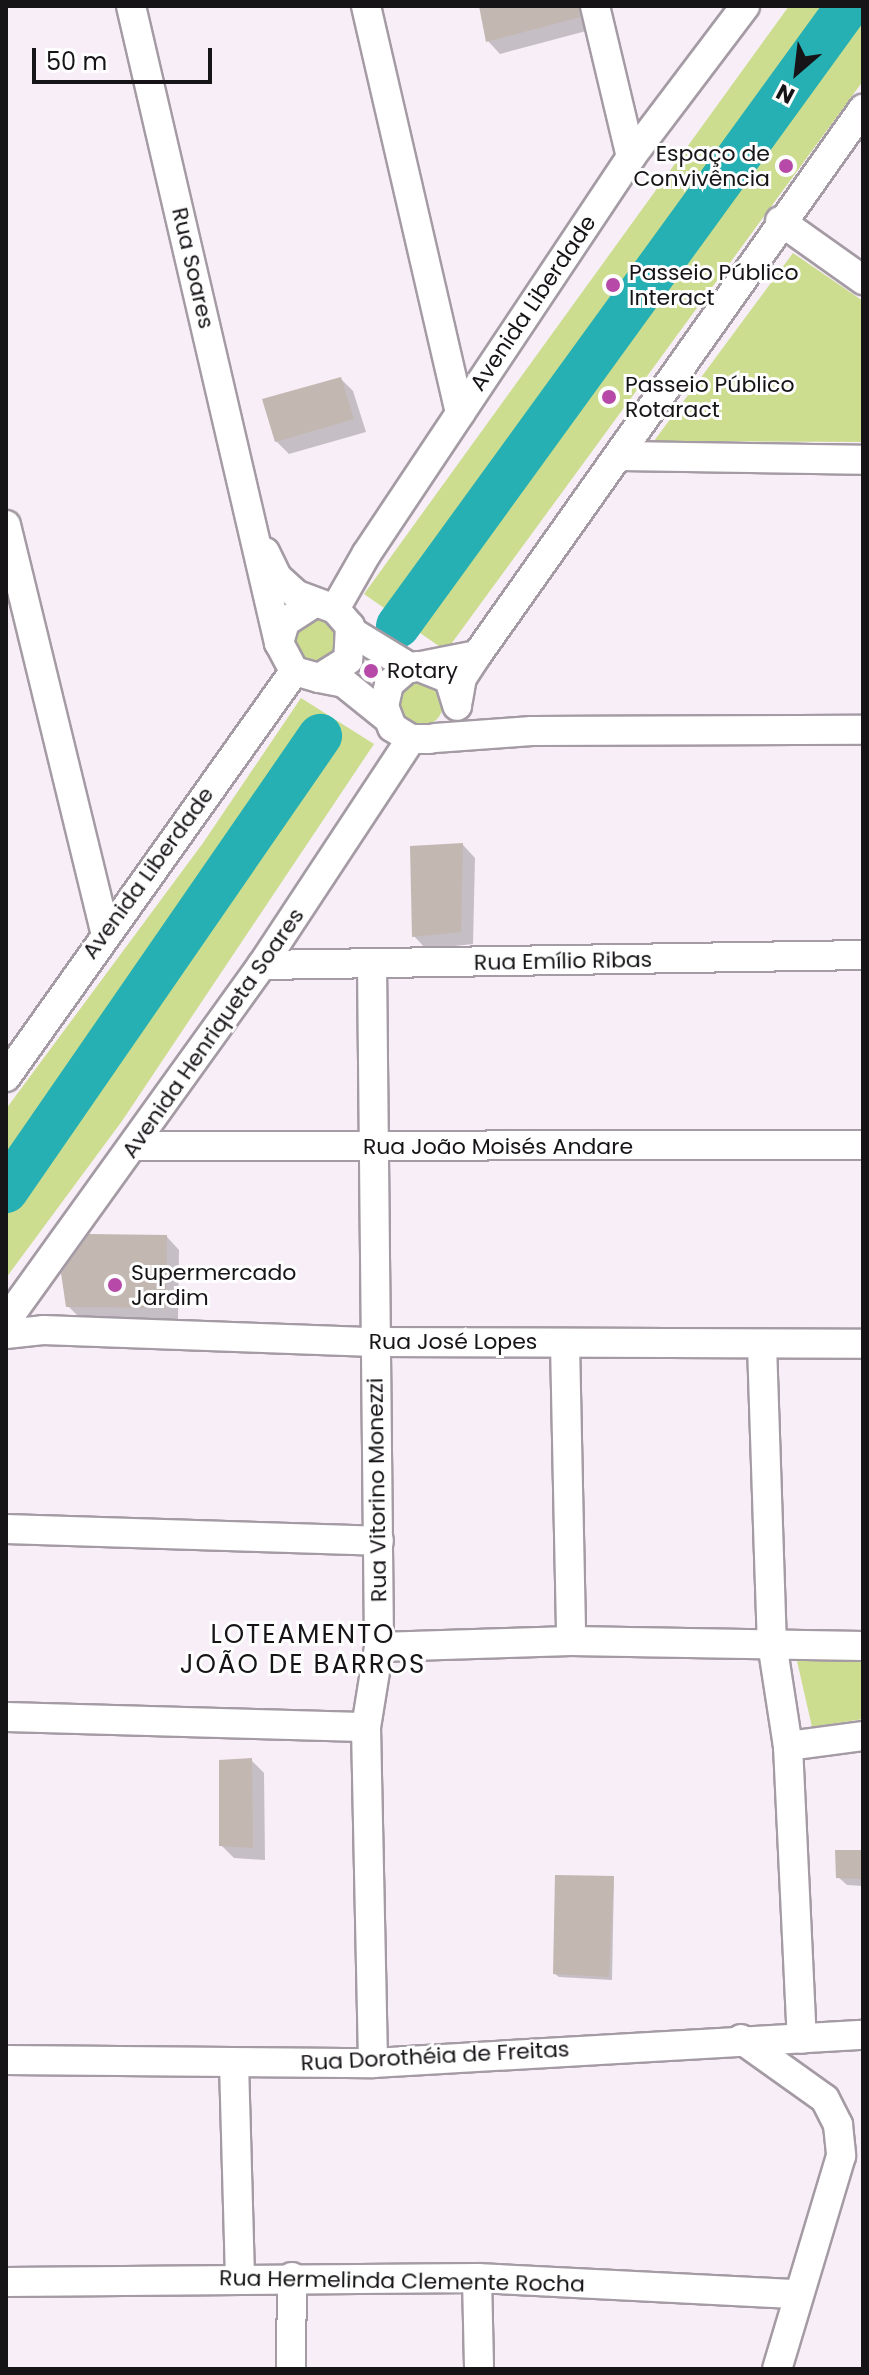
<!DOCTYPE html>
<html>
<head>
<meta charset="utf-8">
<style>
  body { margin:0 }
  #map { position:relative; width:869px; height:2375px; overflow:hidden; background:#f7eef7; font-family:Poppins,sans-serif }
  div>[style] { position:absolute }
  .green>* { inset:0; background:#ccdd8f }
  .round { border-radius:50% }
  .shadow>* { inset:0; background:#0003 }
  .river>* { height:44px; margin:-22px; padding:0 22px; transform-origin:22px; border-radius:22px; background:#26b0b4 }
  .building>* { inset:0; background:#c3b7b1 }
  .roads { filter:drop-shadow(2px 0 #a49ba4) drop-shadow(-2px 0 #a49ba4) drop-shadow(0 2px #a49ba4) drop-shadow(0 -2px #a49ba4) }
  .minor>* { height:28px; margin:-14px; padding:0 14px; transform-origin:14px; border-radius:14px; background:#fff }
  .dots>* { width:22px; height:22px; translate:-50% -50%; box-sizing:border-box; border:4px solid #fefefe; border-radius:50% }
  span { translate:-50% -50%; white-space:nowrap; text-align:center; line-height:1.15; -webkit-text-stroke:6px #fefefe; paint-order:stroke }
  .poi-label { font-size:22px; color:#171417 }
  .right { translate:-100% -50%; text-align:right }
  .left { translate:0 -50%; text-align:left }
  .street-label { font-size:22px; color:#171417 }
  .quarter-label { font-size:26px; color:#171417; letter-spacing:2px }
  .frame { position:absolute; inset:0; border:8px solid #171417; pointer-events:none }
  .north { position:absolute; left:757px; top:32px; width:80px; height:80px; -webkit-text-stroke:6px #fefefe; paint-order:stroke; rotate:208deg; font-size:22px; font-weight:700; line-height:32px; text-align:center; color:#171417 }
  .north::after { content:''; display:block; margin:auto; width:28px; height:36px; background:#171417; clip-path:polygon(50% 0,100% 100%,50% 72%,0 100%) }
  .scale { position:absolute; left:32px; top:48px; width:180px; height:36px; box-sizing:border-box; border:4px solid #171417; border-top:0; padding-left:10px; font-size:24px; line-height:28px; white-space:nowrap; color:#171417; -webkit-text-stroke:6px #fefefe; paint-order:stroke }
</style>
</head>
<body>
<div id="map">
  <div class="green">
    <i style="clip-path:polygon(789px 6px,863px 6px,863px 81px,446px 651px,364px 594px)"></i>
    <i style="clip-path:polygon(793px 253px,863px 301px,863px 442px,654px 441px)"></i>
    <i class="round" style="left:295px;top:620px;width:42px;height:42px"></i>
    <i class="round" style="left:399px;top:682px;width:44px;height:44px"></i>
    <i style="clip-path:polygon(301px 698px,374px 744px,122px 1121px,6px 1278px,6px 1109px,203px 843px)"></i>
    <i style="clip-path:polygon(797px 1661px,863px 1661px,863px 1719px,812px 1727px)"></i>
  </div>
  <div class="shadow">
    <i style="clip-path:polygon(481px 6px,582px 6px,590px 30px,500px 54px,488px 41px)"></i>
    <i style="clip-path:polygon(341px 379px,353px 391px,366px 432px,289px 454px,276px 441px)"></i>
    <i style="clip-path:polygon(463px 845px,475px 858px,473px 944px,426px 949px,414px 936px)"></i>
    <i style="clip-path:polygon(167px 1237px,179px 1250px,178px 1320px,80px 1318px,68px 1306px)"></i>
    <i style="clip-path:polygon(251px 1760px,264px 1773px,265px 1860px,234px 1858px,221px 1845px)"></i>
    <i style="clip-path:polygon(863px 1852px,863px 1886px,847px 1885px,838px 1877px)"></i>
    <i style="clip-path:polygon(614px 1878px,612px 1980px,559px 1977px,555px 1974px)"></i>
  </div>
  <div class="river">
    <i style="left:398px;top:626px;width:766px;rotate:-54.03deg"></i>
    <i style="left:6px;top:1191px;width:553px;rotate:-55.39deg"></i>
  </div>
  <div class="building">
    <i style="clip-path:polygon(479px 6px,578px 6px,580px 17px,486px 42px)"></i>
    <i style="clip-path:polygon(341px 377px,354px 419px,275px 442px,262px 399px)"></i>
    <i style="clip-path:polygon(463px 843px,461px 932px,412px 937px,410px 846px)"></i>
    <i style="clip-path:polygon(89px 1234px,167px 1235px,166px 1308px,66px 1307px,61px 1273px)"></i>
    <i style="clip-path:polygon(252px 1758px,253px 1848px,219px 1846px,219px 1760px)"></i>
    <i style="clip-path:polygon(835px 1850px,863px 1850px,863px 1879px,836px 1878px)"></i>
    <i style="clip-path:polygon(555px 1875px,614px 1876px,609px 1977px,553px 1974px)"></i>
  </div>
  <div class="roads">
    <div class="minor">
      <i style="left:131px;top:6px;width:654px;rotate:76.92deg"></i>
      <i style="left:366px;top:6px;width:418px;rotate:77deg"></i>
      <i style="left:595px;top:6px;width:155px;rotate:76.6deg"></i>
      <i style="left:780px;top:221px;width:102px;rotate:35.4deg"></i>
      <i style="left:620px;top:456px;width:243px;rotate:0.9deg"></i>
      <i style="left:6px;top:525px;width:418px;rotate:76.3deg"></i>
      <i style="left:265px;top:552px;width:28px;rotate:64deg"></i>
      <i style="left:277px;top:577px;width:27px;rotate:42deg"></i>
      <i style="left:297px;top:595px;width:40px;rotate:20.2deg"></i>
      <i style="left:335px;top:609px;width:23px;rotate:49deg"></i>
      <i style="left:350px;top:626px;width:34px;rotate:93deg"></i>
      <i style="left:348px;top:660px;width:34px;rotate:148deg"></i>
      <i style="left:319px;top:678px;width:26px;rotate:-164deg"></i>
      <i style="left:294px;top:671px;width:32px;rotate:-118deg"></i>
      <i style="left:279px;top:643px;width:22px;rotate:-74deg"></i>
      <i style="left:285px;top:622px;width:33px;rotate:-33deg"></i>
      <i style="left:335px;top:609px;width:64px;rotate:-60.3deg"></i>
      <i style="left:367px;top:553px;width:476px;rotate:-56.3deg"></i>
      <i style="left:631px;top:157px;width:189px;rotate:-52.9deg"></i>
      <i style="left:352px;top:632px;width:69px;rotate:31.4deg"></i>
      <i style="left:417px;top:666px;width:35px;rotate:22deg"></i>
      <i style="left:449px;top:679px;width:28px;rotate:73deg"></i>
      <i style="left:319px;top:678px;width:25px;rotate:11deg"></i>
      <i style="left:344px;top:683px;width:54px;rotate:39deg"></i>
      <i style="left:458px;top:700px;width:22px;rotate:-80deg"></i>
      <i style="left:462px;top:678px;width:27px;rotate:-57deg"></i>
      <i style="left:477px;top:655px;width:669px;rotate:-54.74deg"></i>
      <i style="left:435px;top:738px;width:97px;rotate:-4.1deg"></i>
      <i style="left:532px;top:731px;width:331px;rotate:-0.2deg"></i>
      <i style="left:430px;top:739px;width:19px;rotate:180deg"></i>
      <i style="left:411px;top:739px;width:22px;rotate:-148deg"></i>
      <i style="left:392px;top:727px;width:22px;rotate:-111deg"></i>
      <i style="left:384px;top:706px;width:23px;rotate:-77deg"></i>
      <i style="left:389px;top:684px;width:23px;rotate:-41deg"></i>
      <i style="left:406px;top:669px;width:72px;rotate:-11.2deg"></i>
      <i style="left:372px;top:964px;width:683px;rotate:89.41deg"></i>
      <i style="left:379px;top:1647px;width:81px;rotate:99.2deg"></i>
      <i style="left:366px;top:1727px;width:336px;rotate:88.8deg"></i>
      <i style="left:262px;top:965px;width:601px;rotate:-0.95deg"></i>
      <i style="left:6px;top:1077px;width:498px;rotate:-54.6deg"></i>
      <i style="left:134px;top:1146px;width:729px;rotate:-0.08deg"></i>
      <i style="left:6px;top:1321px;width:438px;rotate:-54.3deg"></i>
      <i style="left:262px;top:965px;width:271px;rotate:-56.6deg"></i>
      <i style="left:6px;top:1334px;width:37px;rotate:-6deg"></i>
      <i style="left:43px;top:1330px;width:331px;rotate:2.1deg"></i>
      <i style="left:374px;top:1342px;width:489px;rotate:0.2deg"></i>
      <i style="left:565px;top:1343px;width:298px;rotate:88.8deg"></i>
      <i style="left:762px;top:1345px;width:298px;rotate:88.1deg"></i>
      <i style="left:772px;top:1643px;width:104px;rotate:81.2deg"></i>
      <i style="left:788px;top:1746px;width:293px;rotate:87.3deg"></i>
      <i style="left:6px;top:1529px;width:373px;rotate:1.8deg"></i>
      <i style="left:379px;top:1647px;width:192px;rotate:-1.8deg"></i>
      <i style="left:571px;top:1641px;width:292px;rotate:1deg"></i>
      <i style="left:6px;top:1717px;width:360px;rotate:1.6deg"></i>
      <i style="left:788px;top:1746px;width:76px;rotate:-7.6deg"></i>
      <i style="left:741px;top:2039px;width:103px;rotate:35.5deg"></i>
      <i style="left:825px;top:2099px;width:29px;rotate:63deg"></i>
      <i style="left:838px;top:2125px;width:31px;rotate:84deg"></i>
      <i style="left:841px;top:2156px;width:222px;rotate:106.7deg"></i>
      <i style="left:6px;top:2060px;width:367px;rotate:0.5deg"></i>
      <i style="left:373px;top:2063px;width:491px;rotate:-3.3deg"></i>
      <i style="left:234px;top:2063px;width:214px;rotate:88.4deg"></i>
      <i style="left:477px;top:2278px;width:91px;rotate:88.7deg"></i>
      <i style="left:6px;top:2282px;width:471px;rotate:-0.5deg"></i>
      <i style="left:477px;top:2278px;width:321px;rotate:2.9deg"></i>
      <i style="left:291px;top:2369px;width:92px;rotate:-89.4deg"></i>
    </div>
  </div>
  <div class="dots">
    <i style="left:786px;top:166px;background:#b749a8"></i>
    <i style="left:613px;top:285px;background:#b749a8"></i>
    <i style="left:609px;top:397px;background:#b749a8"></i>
    <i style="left:371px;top:671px;background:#b749a8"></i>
    <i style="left:115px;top:1285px;background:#b749a8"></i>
  </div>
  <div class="poi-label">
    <span class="right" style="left:770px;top:166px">Espaço de<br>Convivência</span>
    <span class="left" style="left:629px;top:285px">Passeio Público<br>Interact</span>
    <span class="left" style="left:625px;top:397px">Passeio Público<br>Rotaract</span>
    <span class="left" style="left:387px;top:671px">Rotary</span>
    <span class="left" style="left:131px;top:1285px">Supermercado<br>Jardim</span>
  </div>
  <div class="street-label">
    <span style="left:193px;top:268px;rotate:77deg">Rua Soares</span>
    <span style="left:533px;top:303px;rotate:-56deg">Avenida Liberdade</span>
    <span style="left:148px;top:873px;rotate:-54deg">Avenida Liberdade</span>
    <span style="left:563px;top:961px;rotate:-1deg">Rua Emílio Ribas</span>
    <span style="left:213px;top:1033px;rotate:-55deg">Avenida Henriqueta Soares</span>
    <span style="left:498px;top:1147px">Rua João Moisés Andare</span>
    <span style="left:453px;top:1342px">Rua José Lopes</span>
    <span style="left:377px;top:1490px;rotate:-91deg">Rua Vitorino Monezzi</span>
    <span style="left:435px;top:2056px;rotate:-3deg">Rua Dorothéia de Freitas</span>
    <span style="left:402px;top:2281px;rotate:1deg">Rua Hermelinda Clemente Rocha</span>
  </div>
  <div class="quarter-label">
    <span style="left:303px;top:1650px">LOTEAMENTO<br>JOÃO DE BARROS</span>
  </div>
  <div class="frame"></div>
  <div class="north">N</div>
  <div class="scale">50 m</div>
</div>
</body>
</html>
